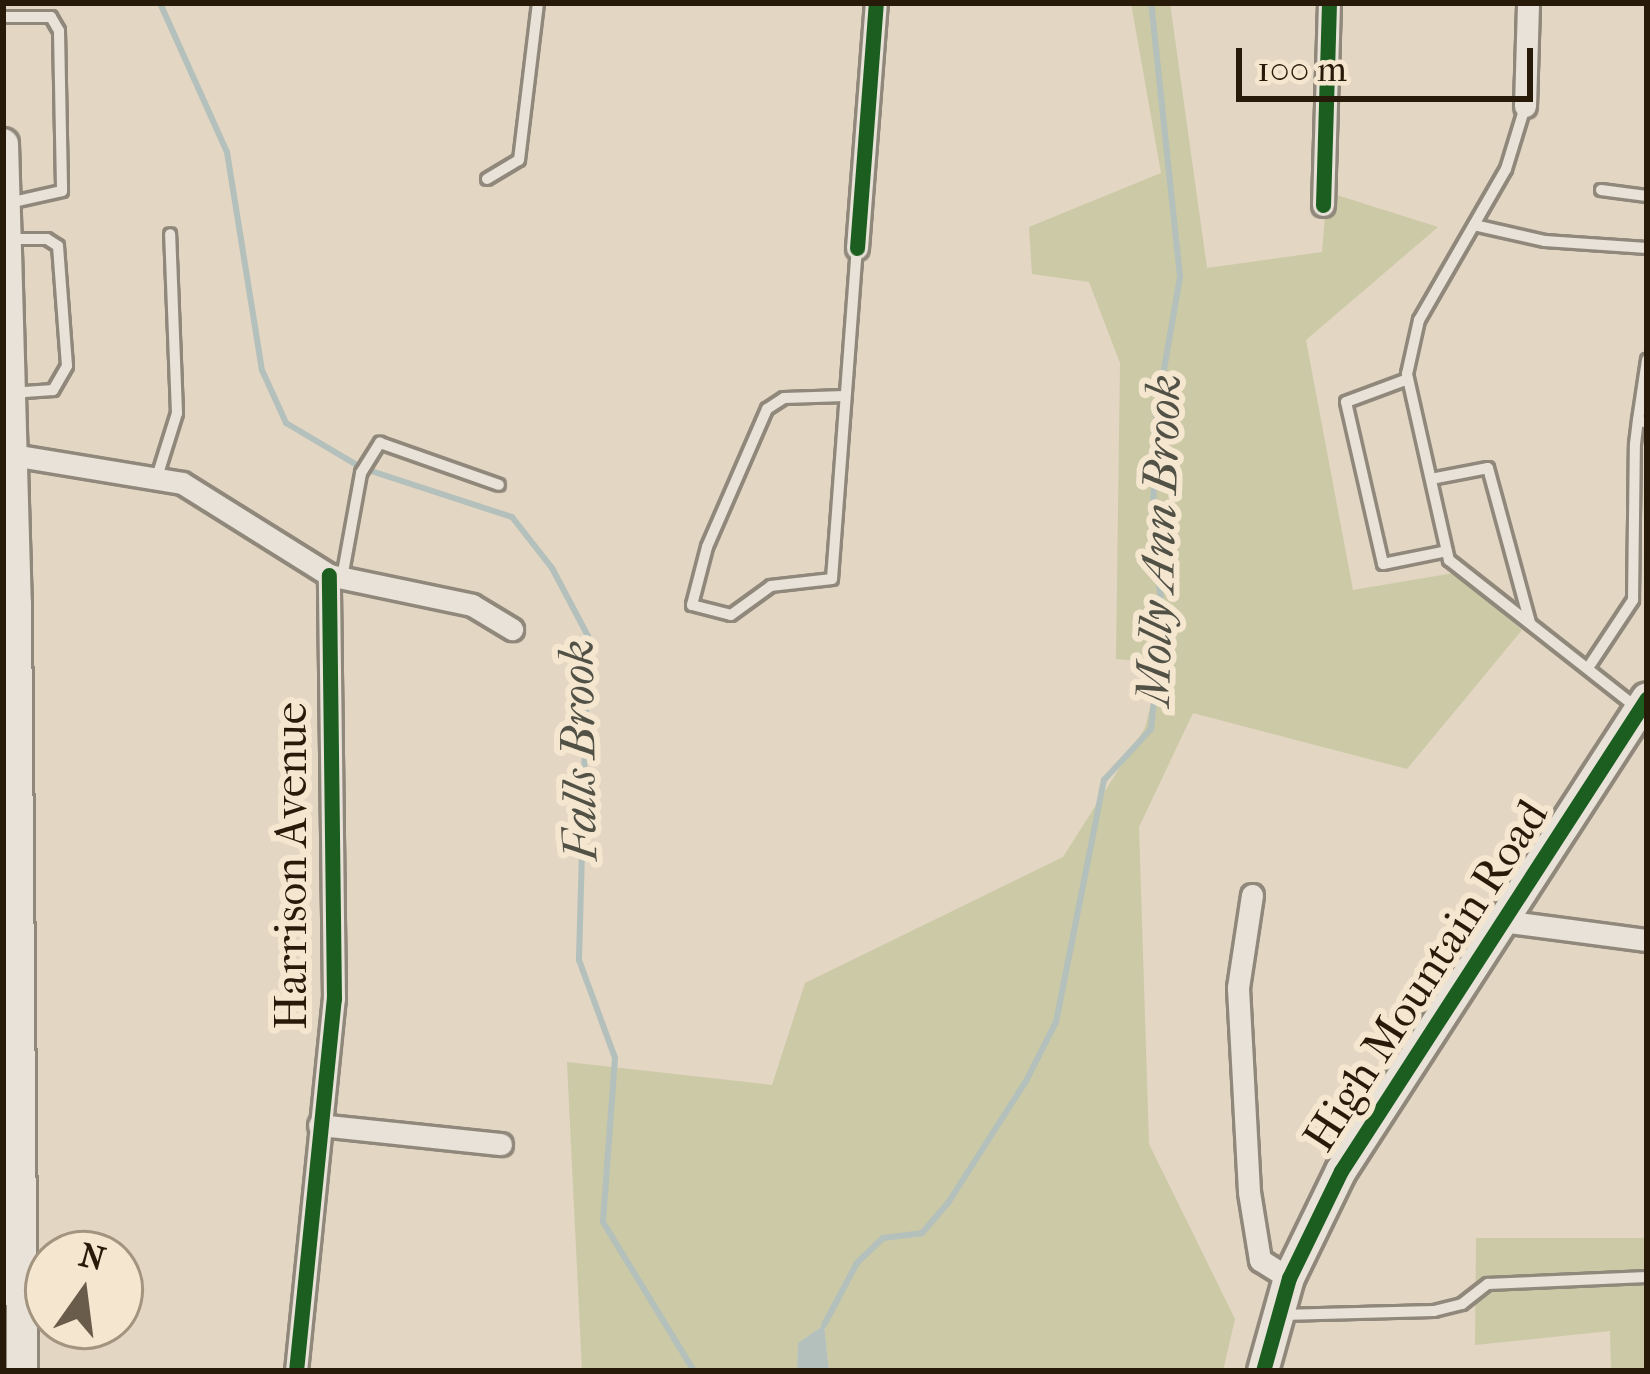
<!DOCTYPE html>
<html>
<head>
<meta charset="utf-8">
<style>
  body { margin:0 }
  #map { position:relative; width:1650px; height:1374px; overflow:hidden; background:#e3d6c3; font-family:"IM FELL French Canon",serif }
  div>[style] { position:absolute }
  .green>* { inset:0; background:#cbc9a6 }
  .water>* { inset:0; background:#b3c0bb }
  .stream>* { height:6px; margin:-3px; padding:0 3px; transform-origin:3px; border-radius:3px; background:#b3c0bb }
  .roads { filter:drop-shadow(3px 0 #90887b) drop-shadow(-3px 0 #90887b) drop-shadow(0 3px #90887b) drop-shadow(0 -3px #90887b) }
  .lane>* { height:10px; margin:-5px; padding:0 5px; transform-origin:5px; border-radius:5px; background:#e8e2d8 }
  .street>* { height:21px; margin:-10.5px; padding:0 10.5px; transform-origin:10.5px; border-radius:10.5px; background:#e8e2d8 }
  .secondary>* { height:30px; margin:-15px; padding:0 15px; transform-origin:15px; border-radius:15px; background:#e8e2d8 }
  .cycleway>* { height:15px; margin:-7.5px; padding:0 7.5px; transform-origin:7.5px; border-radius:7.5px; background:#1b5e20 }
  span { translate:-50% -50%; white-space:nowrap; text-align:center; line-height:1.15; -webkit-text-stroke:12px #f5e6d0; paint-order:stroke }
  .street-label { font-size:45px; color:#271a09 }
  .water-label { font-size:48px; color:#515146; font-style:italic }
  .frame { position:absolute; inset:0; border:6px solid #271a09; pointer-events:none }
  .north { position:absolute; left:24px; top:1230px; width:120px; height:120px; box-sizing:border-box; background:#f5e6d0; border:3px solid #a39480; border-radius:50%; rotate:14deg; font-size:33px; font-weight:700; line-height:48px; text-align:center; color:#271a09 }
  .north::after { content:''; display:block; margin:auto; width:42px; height:54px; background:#695c4a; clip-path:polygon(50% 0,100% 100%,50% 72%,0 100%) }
  .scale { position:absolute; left:1236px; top:48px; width:297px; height:54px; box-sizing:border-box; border:6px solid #271a09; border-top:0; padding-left:15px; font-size:36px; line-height:42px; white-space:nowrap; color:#271a09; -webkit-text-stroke:9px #f5e6d0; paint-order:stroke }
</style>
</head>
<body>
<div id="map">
  <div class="green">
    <i style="clip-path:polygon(1131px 3px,1170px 3px,1207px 268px,1322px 252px,1327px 192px,1438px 227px,1306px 340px,1353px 590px,1454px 573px,1522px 630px,1407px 769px,1193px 713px,1139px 827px,1149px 1144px,1235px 1319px,1223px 1371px,829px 1371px,824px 1325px,798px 1343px,797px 1371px,582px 1371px,567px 1062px,772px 1085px,805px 983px,1063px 857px,1145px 728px,1161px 663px,1116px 659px,1120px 363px,1089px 282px,1032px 274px,1029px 227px,1161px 173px)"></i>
    <i style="clip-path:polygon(1476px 1238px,1647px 1238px,1647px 1371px,1611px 1371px,1610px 1331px,1475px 1345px)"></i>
  </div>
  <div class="water">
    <i style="clip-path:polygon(824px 1325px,829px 1371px,797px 1371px,798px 1343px)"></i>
  </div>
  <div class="stream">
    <i style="left:160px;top:3px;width:163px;rotate:65.8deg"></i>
    <i style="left:227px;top:152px;width:221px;rotate:80.9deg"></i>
    <i style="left:262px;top:370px;width:58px;rotate:65.6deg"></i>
    <i style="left:286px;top:423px;width:88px;rotate:30.6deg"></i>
    <i style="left:362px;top:468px;width:158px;rotate:18.1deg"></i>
    <i style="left:512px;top:517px;width:65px;rotate:51.9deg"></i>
    <i style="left:552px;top:568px;width:77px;rotate:62.1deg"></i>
    <i style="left:588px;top:636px;width:324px;rotate:91.6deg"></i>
    <i style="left:579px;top:960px;width:104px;rotate:69.8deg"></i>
    <i style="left:615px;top:1058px;width:164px;rotate:94.2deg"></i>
    <i style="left:603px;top:1222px;width:175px;rotate:58.6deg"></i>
    <i style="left:824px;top:1325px;width:70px;rotate:-62deg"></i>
    <i style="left:857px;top:1263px;width:36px;rotate:-44deg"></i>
    <i style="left:883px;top:1238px;width:39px;rotate:-7deg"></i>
    <i style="left:922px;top:1233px;width:40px;rotate:-49deg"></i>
    <i style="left:948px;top:1203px;width:145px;rotate:-57.4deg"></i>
    <i style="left:1026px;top:1081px;width:66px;rotate:-63deg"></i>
    <i style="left:1056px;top:1022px;width:247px;rotate:-78.8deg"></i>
    <i style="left:1104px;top:780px;width:69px;rotate:-47.3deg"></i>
    <i style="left:1151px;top:729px;width:117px;rotate:-84.1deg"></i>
    <i style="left:1163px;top:613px;width:81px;rotate:-97.8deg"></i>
    <i style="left:1152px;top:533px;width:123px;rotate:-87.7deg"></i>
    <i style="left:1157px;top:410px;width:135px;rotate:-80.2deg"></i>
    <i style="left:1180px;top:277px;width:276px;rotate:-96deg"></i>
  </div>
  <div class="roads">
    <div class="lane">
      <i style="left:3px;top:17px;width:48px"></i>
      <i style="left:51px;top:17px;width:16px;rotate:60deg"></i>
      <i style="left:59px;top:31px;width:160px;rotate:88.9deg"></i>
      <i style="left:62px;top:191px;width:54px;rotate:167.2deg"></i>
      <i style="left:1525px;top:107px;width:65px;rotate:107deg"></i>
      <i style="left:1506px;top:169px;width:174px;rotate:119.9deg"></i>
      <i style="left:1419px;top:320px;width:55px;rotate:102.5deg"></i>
      <i style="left:1407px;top:374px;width:191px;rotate:77.3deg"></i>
      <i style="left:1449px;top:560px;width:239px;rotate:38.2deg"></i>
      <i style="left:487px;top:179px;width:37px;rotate:-31deg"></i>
      <i style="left:519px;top:160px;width:158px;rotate:-83.1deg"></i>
      <i style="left:1601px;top:190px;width:46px;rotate:7.4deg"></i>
      <i style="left:1474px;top:225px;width:73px;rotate:12.7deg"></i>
      <i style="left:1545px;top:241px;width:102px;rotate:3.9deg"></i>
      <i style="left:10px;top:239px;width:37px"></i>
      <i style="left:47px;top:239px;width:13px;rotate:32deg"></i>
      <i style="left:58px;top:246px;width:120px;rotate:85.7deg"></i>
      <i style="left:67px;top:366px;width:28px;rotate:120deg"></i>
      <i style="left:53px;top:390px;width:39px;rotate:176deg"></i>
      <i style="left:1408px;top:379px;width:66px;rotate:159.6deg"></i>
      <i style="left:1346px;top:402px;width:166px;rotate:77.1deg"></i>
      <i style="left:1383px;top:564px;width:65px;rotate:-11.5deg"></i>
      <i style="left:845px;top:396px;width:61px;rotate:178.1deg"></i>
      <i style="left:784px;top:398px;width:20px;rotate:147deg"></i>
      <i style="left:767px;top:409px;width:150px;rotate:113.5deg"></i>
      <i style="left:707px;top:547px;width:60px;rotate:104.5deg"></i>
      <i style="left:692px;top:605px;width:40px;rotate:14.4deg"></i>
      <i style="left:731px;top:615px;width:49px;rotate:-35.9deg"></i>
      <i style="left:771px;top:586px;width:61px;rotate:-6.5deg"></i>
      <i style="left:832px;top:579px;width:332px;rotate:-85.7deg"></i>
      <i style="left:1638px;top:420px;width:61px;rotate:-81.5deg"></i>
      <i style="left:157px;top:477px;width:67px;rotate:-72.6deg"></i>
      <i style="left:177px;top:413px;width:179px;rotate:-92.2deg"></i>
      <i style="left:1431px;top:479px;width:58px;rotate:-10.9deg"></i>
      <i style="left:1488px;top:468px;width:161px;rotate:74.8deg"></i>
      <i style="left:342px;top:578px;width:107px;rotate:-79.7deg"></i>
      <i style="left:361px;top:473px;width:36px;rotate:-58deg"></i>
      <i style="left:380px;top:443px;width:126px;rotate:19.4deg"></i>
      <i style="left:1588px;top:668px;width:82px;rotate:-56.5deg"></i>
      <i style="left:1633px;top:600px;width:156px;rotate:-89.3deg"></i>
      <i style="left:1635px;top:444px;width:24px;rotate:-83deg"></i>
      <i style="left:1638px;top:420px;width:9px;rotate:18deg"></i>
      <i style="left:1282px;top:1315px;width:152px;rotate:-1.5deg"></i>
      <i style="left:1434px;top:1311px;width:29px;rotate:-14deg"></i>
      <i style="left:1462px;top:1304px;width:33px;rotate:-38deg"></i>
      <i style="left:1488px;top:1284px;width:159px;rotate:-2.5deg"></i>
    </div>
    <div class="street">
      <i style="left:1525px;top:106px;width:103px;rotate:-88.3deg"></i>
      <i style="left:1323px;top:205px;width:202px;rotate:-88.3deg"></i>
      <i style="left:857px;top:248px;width:246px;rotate:-85.6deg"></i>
      <i style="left:13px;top:455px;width:171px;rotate:9.4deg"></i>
      <i style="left:182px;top:483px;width:173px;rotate:32deg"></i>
      <i style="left:329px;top:575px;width:146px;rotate:11.8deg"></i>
      <i style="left:472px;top:605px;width:47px;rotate:31deg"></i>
      <i style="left:1252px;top:895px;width:94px;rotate:98.6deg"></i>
      <i style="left:1238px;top:988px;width:204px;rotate:86.9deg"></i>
      <i style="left:1249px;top:1192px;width:69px;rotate:80.8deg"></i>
      <i style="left:1260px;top:1260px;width:34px;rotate:32deg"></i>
      <i style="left:1502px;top:921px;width:146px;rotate:7.5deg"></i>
      <i style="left:319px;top:1125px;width:183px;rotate:6deg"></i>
      <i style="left:296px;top:1371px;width:374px;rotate:-84.2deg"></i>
      <i style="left:334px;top:999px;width:424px;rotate:-90.7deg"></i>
    </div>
    <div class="secondary">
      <i style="left:3px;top:144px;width:460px;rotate:88.4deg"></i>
      <i style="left:16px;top:604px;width:767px;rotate:89.55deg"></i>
      <i style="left:1263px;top:1371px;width:97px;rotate:-74.4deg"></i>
      <i style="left:1289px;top:1278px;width:119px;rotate:-64.1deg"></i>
      <i style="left:1341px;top:1171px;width:563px;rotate:-57.1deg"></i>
    </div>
  </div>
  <div class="cycleway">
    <i style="left:1323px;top:205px;width:202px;rotate:-88.3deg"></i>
    <i style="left:857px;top:248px;width:246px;rotate:-85.6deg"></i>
    <i style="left:296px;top:1371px;width:374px;rotate:-84.2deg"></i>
    <i style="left:334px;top:999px;width:424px;rotate:-90.7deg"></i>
    <i style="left:1263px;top:1371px;width:97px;rotate:-74.4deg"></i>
    <i style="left:1289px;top:1278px;width:119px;rotate:-64.1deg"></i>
    <i style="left:1341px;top:1171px;width:563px;rotate:-57.1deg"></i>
  </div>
  <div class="street-label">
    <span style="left:292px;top:866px;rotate:-90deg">Harrison Avenue</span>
    <span style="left:1426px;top:976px;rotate:-57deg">High Mountain Road</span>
  </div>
  <div class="water-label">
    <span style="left:1159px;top:540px;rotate:-88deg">Molly Ann Brook</span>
    <span style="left:579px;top:750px;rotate:-91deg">Falls Brook</span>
  </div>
  <div class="frame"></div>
  <div class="north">N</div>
  <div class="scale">100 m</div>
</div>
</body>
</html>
